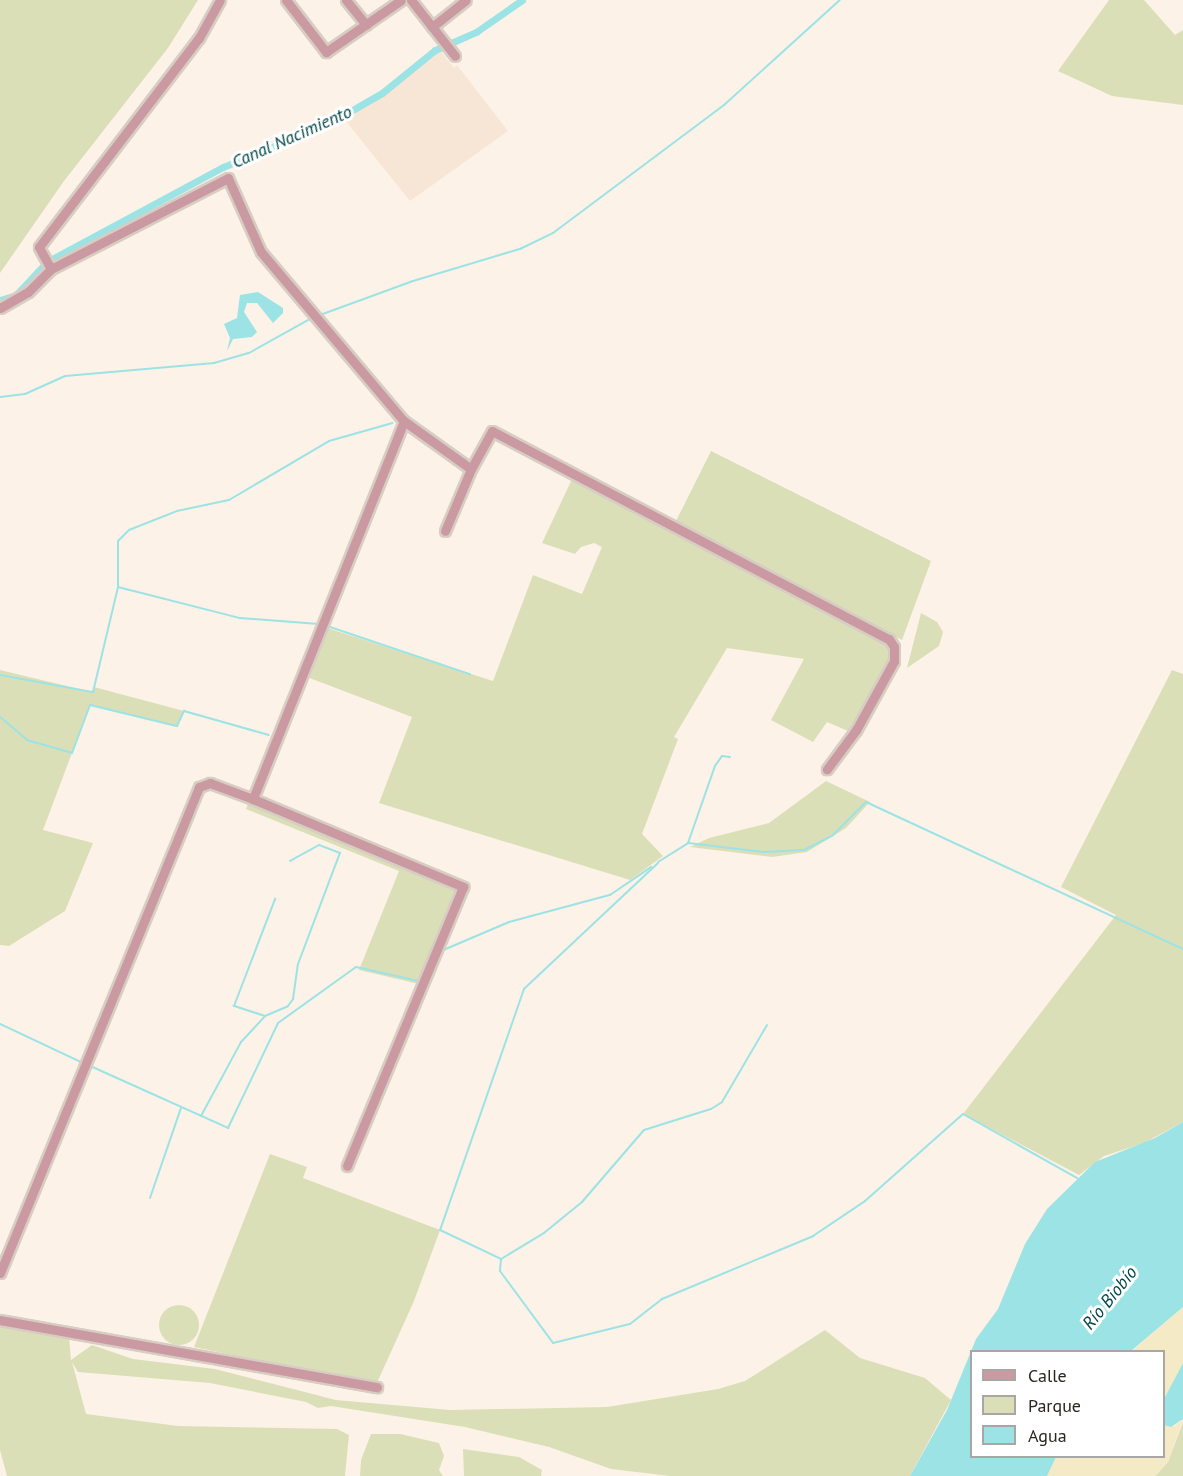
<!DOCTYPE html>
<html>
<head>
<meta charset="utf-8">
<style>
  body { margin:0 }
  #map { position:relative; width:1183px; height:1476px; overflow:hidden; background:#fdf2e7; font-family:"PT Sans",sans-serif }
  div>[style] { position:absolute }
  .built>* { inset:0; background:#f7e6d6 }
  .green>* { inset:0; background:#dbdfb8 }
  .round { border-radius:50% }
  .sand>* { inset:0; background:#f4eac5 }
  .water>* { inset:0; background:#9be3e4 }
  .stream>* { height:2px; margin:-1px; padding:0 1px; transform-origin:1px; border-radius:1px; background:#9be3e4 }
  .canal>* { height:7px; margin:-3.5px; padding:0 3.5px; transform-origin:3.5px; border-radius:3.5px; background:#9be3e4 }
  .roads { filter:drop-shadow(2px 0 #d7cdc3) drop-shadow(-2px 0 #d7cdc3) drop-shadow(0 2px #d7cdc3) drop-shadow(0 -2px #d7cdc3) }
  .minor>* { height:9px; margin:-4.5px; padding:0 4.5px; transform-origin:4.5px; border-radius:4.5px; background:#ca99a1 }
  span { translate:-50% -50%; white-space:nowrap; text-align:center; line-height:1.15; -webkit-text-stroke:6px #fff; paint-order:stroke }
  .water-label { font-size:18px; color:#004647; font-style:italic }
  .legend { position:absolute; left:970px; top:1350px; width:195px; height:108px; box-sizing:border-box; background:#fff; border:2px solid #a9a7a6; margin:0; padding:8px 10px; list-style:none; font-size:18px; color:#282420 }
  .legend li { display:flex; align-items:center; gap:12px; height:30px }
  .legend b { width:30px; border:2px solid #a9a7a6 }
</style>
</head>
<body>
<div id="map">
  <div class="built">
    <i style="clip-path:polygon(439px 49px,454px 68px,457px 65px,508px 131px,410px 201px,345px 120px)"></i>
  </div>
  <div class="green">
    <i style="clip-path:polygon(0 0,198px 0,168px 48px,64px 181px,0 273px)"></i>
    <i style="clip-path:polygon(1109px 0,1144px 0,1175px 35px,1183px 30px,1183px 105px,1112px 96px,1058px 71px)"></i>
    <i style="clip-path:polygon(711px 451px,931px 561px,902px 640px,676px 521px)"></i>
    <i style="clip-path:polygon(572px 479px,886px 641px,891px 648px,889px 665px,848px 731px,827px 722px,813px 742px,771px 720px,804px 659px,727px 648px,674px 737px,678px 739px,642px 834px,663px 856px,630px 880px,379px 803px,412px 717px,307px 677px,327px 628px,493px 681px,533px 575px,582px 594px,602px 547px,594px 543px,581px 547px,575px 554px,542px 543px)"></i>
    <i style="clip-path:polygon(921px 613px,937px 622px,943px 632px,939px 646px,907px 668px)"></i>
    <i style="clip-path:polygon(0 670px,92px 692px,94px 687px,184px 711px,177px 726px,90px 705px,43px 830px,93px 843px,65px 911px,9px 946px,0 945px)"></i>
    <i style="clip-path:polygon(1172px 670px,1183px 674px,1183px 1122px,1144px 1143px,1104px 1156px,1079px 1175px,963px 1114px,1116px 915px,1061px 887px)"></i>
    <i style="clip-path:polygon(826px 781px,870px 802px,846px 828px,807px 852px,772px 857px,690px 847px,709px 838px,769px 823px)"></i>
    <i style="clip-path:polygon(249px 801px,459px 890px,419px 984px,359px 970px,399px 871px,246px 809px)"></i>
    <i style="clip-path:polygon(270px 1154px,307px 1167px,303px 1178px,440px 1230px,414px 1301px,376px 1385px,194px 1347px)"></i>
    <i class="round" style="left:159px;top:1305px;width:40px;height:40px"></i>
    <i style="clip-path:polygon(0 1325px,69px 1337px,71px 1360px,92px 1345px,133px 1359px,215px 1369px,336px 1400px,450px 1410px,607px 1407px,718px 1389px,745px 1381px,825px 1330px,860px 1358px,925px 1378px,951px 1400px,910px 1476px,670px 1476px,611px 1469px,549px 1447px,465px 1427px,331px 1406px,318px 1408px,306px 1402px,210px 1383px,78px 1372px,72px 1362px,86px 1414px,178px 1426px,337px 1429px,349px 1435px,345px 1476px,7px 1476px,0 1450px)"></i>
    <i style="clip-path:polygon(1183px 1422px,1183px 1476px,1155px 1476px,1168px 1462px)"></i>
    <i style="clip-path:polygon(371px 1434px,400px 1434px,439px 1443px,444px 1456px,439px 1470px,443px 1476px,360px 1476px,361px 1460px)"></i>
    <i style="clip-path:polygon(463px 1449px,519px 1457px,542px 1470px,541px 1476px,464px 1476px)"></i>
  </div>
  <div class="sand">
    <i style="clip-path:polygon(1183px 1307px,1183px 1363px,1164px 1399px,1164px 1352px,1131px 1352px)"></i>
    <i style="clip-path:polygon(1183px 1419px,1168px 1462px,1155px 1476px,1047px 1476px,1056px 1457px,1164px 1456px,1164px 1425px,1175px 1426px)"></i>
  </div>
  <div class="water">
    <i style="clip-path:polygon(258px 292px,283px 308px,283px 313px,273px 323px,257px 303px,247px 303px,244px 312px,257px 332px,252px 337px,233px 339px,227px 351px,230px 338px,224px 324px,237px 318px,240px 295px)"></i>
    <i style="clip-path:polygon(1183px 1122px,1183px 1307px,1131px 1351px,972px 1352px,972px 1456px,1056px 1457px,1047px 1476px,910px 1476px,947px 1410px,976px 1339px,998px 1309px,1025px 1244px,1047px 1209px,1095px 1162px,1155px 1138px)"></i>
    <i style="clip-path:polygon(1183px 1363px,1183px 1419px,1171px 1427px,1164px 1425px,1164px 1399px)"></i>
  </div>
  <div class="stream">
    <i style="left:320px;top:315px;width:99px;rotate:-20.1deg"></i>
    <i style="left:413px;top:281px;width:112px;rotate:-16.7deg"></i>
    <i style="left:520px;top:249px;width:37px;rotate:-26deg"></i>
    <i style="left:553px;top:233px;width:214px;rotate:-36.8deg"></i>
    <i style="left:724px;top:105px;width:156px;rotate:-42.2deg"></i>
    <i style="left:0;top:397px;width:25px;rotate:-7deg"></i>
    <i style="left:25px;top:394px;width:44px;rotate:-24.2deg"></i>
    <i style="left:65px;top:376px;width:150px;rotate:-5deg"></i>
    <i style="left:214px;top:363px;width:36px;rotate:-16deg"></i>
    <i style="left:249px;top:353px;width:72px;rotate:-29.1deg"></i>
    <i style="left:118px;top:587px;width:46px;rotate:-90deg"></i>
    <i style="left:118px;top:541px;width:16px;rotate:-45deg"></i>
    <i style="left:129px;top:530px;width:52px;rotate:-21.6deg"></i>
    <i style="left:177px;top:511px;width:53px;rotate:-11.9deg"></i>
    <i style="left:229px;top:500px;width:116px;rotate:-30.5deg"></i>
    <i style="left:329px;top:441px;width:66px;rotate:-15.9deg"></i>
    <i style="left:324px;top:625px;width:154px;rotate:18.6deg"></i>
    <i style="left:0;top:675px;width:95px;rotate:10.4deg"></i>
    <i style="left:93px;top:692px;width:108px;rotate:-76.6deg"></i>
    <i style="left:118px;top:587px;width:126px;rotate:14.3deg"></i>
    <i style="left:240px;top:618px;width:79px;rotate:4.3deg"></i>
    <i style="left:0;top:717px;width:35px;rotate:40deg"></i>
    <i style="left:27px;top:740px;width:47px;rotate:16.1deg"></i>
    <i style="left:72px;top:753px;width:51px;rotate:-69.4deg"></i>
    <i style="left:90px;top:705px;width:89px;rotate:13.6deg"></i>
    <i style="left:177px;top:726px;width:17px;rotate:-65deg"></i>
    <i style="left:184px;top:711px;width:88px;rotate:15.8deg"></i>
    <i style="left:688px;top:843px;width:82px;rotate:-70.7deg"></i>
    <i style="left:715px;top:766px;width:12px;rotate:-55deg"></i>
    <i style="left:722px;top:756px;width:8px;rotate:7deg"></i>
    <i style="left:658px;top:862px;width:36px;rotate:-32deg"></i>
    <i style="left:688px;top:843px;width:76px;rotate:6.8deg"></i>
    <i style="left:763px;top:852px;width:41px;rotate:-2.8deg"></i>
    <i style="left:804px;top:850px;width:33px;rotate:-27deg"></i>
    <i style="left:833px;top:835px;width:47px;rotate:-45deg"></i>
    <i style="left:866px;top:802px;width:349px;rotate:24.9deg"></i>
    <i style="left:658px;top:863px;width:184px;rotate:136.8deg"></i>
    <i style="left:524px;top:989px;width:255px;rotate:109.2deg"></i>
    <i style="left:440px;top:1230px;width:68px;rotate:25.4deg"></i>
    <i style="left:501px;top:1259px;width:12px;rotate:95deg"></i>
    <i style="left:500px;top:1271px;width:89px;rotate:53.6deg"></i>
    <i style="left:553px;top:1343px;width:79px;rotate:-13.9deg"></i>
    <i style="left:630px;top:1324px;width:41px;rotate:-38deg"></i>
    <i style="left:662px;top:1299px;width:164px;rotate:-22.6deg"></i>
    <i style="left:813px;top:1236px;width:63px;rotate:-33.9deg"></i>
    <i style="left:865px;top:1201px;width:131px;rotate:-41.6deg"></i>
    <i style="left:963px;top:1114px;width:131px;rotate:29.3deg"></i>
    <i style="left:441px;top:951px;width:74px;rotate:-23.1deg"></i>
    <i style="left:509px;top:922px;width:105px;rotate:-15deg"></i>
    <i style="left:610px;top:895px;width:50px;rotate:-34.3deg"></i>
    <i style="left:265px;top:1016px;width:33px;rotate:-162deg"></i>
    <i style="left:234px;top:1006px;width:115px;rotate:-69deg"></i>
    <i style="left:0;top:1024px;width:92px;rotate:25.2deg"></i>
    <i style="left:88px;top:1065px;width:154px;rotate:24.2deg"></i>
    <i style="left:228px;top:1128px;width:116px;rotate:-64.5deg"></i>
    <i style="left:278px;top:1023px;width:96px;rotate:-35.7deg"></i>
    <i style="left:356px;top:967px;width:64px;rotate:12.7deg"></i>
    <i style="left:201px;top:1116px;width:84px;rotate:-61.6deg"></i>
    <i style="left:241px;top:1042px;width:35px;rotate:-47deg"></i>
    <i style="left:265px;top:1016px;width:25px;rotate:-23deg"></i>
    <i style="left:288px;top:1006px;width:9px;rotate:-54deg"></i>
    <i style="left:293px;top:999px;width:35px;rotate:-82deg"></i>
    <i style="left:298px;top:964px;width:119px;rotate:-69.3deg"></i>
    <i style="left:340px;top:853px;width:22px;rotate:-159deg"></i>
    <i style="left:319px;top:845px;width:33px;rotate:151deg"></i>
    <i style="left:150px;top:1198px;width:95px;rotate:-71deg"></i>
    <i style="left:501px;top:1259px;width:50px;rotate:-31.2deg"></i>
    <i style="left:544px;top:1233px;width:49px;rotate:-39.2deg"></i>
    <i style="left:582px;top:1202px;width:95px;rotate:-49.3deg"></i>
    <i style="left:644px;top:1130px;width:70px;rotate:-17.4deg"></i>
    <i style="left:711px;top:1109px;width:13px;rotate:-32deg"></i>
    <i style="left:722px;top:1102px;width:89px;rotate:-59.7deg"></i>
  </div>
  <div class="canal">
    <i style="left:52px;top:259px;width:194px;rotate:-28.3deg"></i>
    <i style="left:223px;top:167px;width:113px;rotate:-22.3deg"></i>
    <i style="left:328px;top:124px;width:62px;rotate:-29.9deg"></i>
    <i style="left:382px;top:93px;width:68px;rotate:-39.1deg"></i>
    <i style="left:435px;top:50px;width:45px;rotate:-23.7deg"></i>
    <i style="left:476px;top:32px;width:56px;rotate:-34.8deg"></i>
    <i style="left:0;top:300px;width:17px;rotate:-17deg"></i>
    <i style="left:16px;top:295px;width:38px;rotate:-47deg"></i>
  </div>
  <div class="roads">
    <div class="minor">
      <i style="left:286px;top:0;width:66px;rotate:52.4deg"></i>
      <i style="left:326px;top:52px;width:91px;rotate:-34.7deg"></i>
      <i style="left:346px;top:0;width:32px;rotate:51deg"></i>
      <i style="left:411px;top:0;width:71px;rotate:51.8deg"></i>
      <i style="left:432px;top:27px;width:43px;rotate:-38.5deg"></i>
      <i style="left:51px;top:269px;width:25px;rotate:-119deg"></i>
      <i style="left:39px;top:247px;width:263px;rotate:-52.6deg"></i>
      <i style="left:199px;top:38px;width:43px;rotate:-61.1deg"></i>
      <i style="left:0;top:308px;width:32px;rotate:-30deg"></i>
      <i style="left:28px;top:292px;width:33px;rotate:-45deg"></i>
      <i style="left:51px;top:269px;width:199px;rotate:-27.2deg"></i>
      <i style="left:228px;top:178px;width:81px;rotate:66deg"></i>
      <i style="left:261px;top:252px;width:221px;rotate:49.8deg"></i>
      <i style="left:404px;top:421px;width:407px;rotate:111.8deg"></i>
      <i style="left:253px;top:799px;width:228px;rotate:22.7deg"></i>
      <i style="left:463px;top:887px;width:302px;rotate:112.6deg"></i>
      <i style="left:404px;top:421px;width:82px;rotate:35.6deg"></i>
      <i style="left:471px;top:469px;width:67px;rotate:112.8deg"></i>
      <i style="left:471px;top:469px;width:43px;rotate:-61.1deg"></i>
      <i style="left:492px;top:431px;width:448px;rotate:27.7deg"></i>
      <i style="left:889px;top:639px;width:9px;rotate:58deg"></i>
      <i style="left:894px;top:647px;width:14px;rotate:90deg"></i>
      <i style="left:894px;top:661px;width:79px;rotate:118.8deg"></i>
      <i style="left:856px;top:730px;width:49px;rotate:126.6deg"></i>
      <i style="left:0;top:1273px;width:525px;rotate:-67.73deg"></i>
      <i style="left:199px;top:787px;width:12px;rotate:-20deg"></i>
      <i style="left:210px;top:783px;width:46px;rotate:20.4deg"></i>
      <i style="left:0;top:1320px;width:383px;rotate:10.1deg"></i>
    </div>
  </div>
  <div class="water-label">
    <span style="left:292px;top:137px;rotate:-24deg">Canal Nacimiento</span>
    <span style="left:1110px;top:1298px;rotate:-51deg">Río Biobío</span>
  </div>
  <ul class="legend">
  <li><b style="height:8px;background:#ca99a1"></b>Calle</li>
  <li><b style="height:16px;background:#dbdfb8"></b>Parque</li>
  <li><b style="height:16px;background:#9be3e4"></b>Agua</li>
  </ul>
</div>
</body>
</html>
